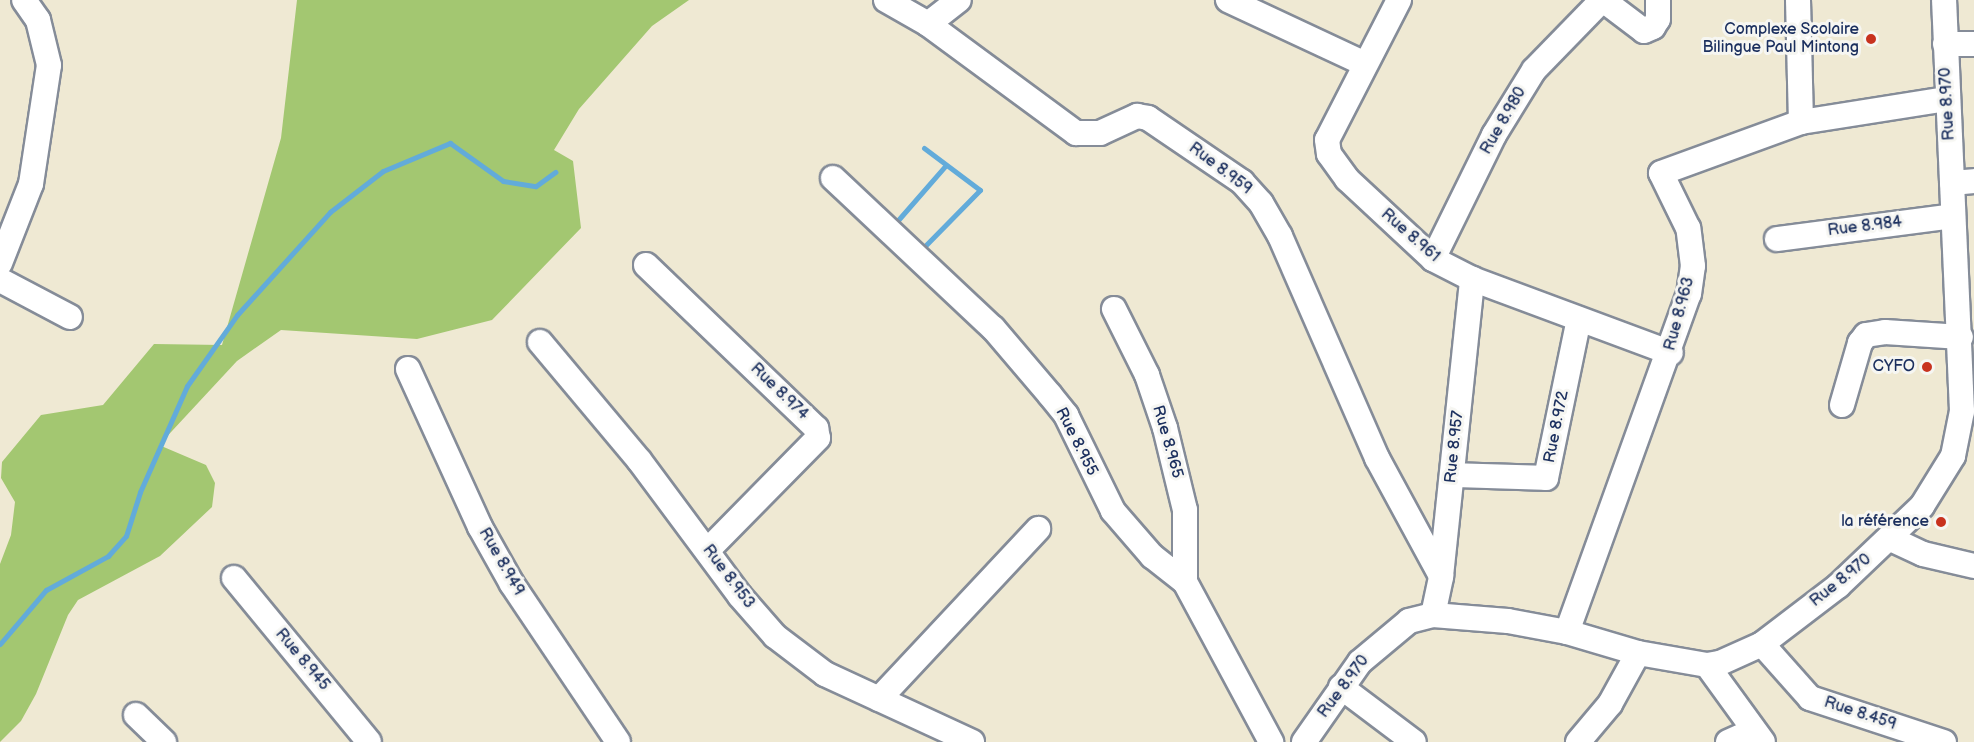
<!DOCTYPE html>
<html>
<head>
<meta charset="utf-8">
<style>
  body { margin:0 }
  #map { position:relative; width:1974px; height:742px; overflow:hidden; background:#efe9d3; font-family:"Balsamiq Sans",sans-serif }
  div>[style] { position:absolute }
  .green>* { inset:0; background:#a3c771 }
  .stream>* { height:5px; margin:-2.5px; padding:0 2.5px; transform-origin:2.5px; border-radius:2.5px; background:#62abda }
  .roads { filter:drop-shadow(2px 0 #858c98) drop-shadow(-2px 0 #858c98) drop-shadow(0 2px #858c98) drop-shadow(0 -2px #858c98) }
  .minor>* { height:24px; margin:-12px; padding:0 12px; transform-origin:12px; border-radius:12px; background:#fff }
  .dots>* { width:16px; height:16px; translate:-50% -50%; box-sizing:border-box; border:3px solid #f6f6f2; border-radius:50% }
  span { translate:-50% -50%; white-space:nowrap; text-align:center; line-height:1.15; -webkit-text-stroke:6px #f6f6f2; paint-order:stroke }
  .poi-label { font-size:16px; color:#1b2f5e }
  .right { translate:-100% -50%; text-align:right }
  .street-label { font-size:16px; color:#1b2f5e }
</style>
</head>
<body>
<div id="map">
  <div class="green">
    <i style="clip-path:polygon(297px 0,689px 0,652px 26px,579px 109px,554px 150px,573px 161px,581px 228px,492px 320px,417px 339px,281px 330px,237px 361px,159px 445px,206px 465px,215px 483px,212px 507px,160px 556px,78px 600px,68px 615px,36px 694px,21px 721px,0 742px,0 564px,11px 535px,15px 502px,1px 478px,2px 462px,41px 415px,103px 405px,154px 344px,222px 345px,281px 138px)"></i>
  </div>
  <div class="stream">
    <i style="left:892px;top:227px;width:82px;rotate:-48.9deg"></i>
    <i style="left:919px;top:252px;width:87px;rotate:-45.5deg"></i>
    <i style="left:980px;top:190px;width:70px;rotate:-143.1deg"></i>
    <i style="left:0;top:644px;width:71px;rotate:-49.6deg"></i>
    <i style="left:46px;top:590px;width:71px;rotate:-28.7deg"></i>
    <i style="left:108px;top:556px;width:27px;rotate:-48deg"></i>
    <i style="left:126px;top:536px;width:46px;rotate:-72.3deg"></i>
    <i style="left:140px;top:492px;width:116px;rotate:-66.1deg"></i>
    <i style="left:187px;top:386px;width:87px;rotate:-54.8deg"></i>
    <i style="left:237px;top:315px;width:139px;rotate:-47.9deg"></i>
    <i style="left:330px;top:212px;width:67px;rotate:-37.7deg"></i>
    <i style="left:383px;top:171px;width:73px;rotate:-22.7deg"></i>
    <i style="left:450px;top:143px;width:65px;rotate:35.6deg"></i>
    <i style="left:503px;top:181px;width:33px;rotate:9deg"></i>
    <i style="left:536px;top:186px;width:24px;rotate:-36deg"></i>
  </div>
  <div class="roads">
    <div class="minor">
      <i style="left:886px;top:0;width:48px;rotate:29.7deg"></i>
      <i style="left:928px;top:24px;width:184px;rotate:36.4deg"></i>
      <i style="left:1076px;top:133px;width:24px"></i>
      <i style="left:1100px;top:133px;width:41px;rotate:-24.7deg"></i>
      <i style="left:1137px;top:116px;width:11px;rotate:10deg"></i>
      <i style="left:1148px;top:118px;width:114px;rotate:34.2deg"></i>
      <i style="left:1242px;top:182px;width:28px;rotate:48deg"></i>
      <i style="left:1261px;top:203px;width:38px;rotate:60deg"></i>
      <i style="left:1280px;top:236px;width:242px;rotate:66.4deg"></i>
      <i style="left:1377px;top:458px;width:134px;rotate:61.5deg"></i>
      <i style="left:1228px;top:0;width:151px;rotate:25deg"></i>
      <i style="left:1399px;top:0;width:157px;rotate:117.2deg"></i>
      <i style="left:1327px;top:140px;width:14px;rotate:82deg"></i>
      <i style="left:1329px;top:154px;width:31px;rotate:54deg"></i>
      <i style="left:1347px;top:179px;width:117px;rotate:42.9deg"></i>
      <i style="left:1433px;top:259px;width:44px;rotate:27.1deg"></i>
      <i style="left:1472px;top:279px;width:212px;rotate:20.4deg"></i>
      <i style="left:1603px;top:0;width:51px;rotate:37.1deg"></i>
      <i style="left:1644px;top:31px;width:10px;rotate:-24deg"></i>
      <i style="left:1653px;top:27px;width:9px;rotate:-58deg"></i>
      <i style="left:1658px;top:19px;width:19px;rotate:-90deg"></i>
      <i style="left:1798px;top:0;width:122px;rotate:88.6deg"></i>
      <i style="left:928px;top:24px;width:39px;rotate:-38deg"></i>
      <i style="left:1945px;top:44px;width:29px"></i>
      <i style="left:833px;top:178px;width:219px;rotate:43.2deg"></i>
      <i style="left:993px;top:328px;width:88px;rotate:49.6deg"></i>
      <i style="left:1050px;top:395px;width:26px;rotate:51deg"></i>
      <i style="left:1066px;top:415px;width:107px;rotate:63.9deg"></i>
      <i style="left:1113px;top:511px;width:60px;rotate:49.1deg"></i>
      <i style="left:1152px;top:556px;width:42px;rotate:38.2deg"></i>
      <i style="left:1185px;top:582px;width:182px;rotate:61.7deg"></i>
      <i style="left:1952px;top:183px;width:22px;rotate:-5deg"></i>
      <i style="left:1777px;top:239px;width:177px;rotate:-7.4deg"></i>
      <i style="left:1433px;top:259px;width:138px;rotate:-63.8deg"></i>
      <i style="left:1494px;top:135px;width:76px;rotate:-58.4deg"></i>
      <i style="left:1534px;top:70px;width:98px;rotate:-45.8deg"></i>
      <i style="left:0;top:263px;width:85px;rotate:-68.6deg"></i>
      <i style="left:31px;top:184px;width:120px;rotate:-81.4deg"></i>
      <i style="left:49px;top:65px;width:46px;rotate:-103.7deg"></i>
      <i style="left:38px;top:20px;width:24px;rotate:-125deg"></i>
      <i style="left:646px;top:265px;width:236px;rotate:43.8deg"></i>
      <i style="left:816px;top:428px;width:10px;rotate:79deg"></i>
      <i style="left:818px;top:438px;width:158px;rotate:134.5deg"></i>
      <i style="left:0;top:280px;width:79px;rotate:27.9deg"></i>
      <i style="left:1114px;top:309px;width:74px;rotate:63.4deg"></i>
      <i style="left:1147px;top:375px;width:56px;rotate:71.2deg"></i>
      <i style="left:1165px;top:428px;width:84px;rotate:76.3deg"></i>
      <i style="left:1185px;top:510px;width:72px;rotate:90deg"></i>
      <i style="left:540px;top:342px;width:154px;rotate:50deg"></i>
      <i style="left:639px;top:460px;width:169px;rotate:53.4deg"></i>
      <i style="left:740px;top:596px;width:53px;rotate:48.8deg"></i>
      <i style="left:775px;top:636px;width:63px;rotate:37.2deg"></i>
      <i style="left:825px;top:674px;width:162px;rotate:24.8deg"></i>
      <i style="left:408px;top:369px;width:174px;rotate:65.5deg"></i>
      <i style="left:480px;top:527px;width:65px;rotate:60.7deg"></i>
      <i style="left:512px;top:584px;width:190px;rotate:56.1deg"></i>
      <i style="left:1842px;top:405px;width:65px;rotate:-73.8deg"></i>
      <i style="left:1860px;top:343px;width:10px;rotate:-53deg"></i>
      <i style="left:1866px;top:335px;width:19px;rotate:-9deg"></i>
      <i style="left:1885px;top:332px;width:76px;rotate:3.8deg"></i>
      <i style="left:1452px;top:475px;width:94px;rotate:1.8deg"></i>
      <i style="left:1546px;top:478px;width:162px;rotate:-78.3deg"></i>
      <i style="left:1891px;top:539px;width:35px;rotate:25deg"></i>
      <i style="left:1923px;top:554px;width:52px;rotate:13.2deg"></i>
      <i style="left:234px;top:578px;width:212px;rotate:50.5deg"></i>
      <i style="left:1433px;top:615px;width:40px;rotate:-78deg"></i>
      <i style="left:1441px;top:576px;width:299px;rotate:-84deg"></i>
      <i style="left:1567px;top:632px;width:359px;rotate:-70.2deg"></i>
      <i style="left:1689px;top:294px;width:28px;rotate:-82deg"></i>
      <i style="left:1693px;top:266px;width:38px;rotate:-97deg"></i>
      <i style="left:1688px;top:228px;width:61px;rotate:-116.1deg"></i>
      <i style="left:1661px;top:173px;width:149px;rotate:-20deg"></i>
      <i style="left:1801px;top:122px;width:148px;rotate:-9deg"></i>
      <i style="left:1762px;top:644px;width:72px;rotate:48.4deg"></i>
      <i style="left:1810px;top:698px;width:141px;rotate:18.2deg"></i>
      <i style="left:1707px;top:665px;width:95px;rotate:54deg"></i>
      <i style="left:1341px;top:687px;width:91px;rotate:37deg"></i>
      <i style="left:879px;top:699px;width:233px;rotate:-46.9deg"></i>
      <i style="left:136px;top:715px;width:39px;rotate:44deg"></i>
      <i style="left:1304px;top:742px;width:98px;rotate:-55deg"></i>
      <i style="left:1360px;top:662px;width:64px;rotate:-39.9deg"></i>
      <i style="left:1409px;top:621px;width:25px;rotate:-14deg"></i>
      <i style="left:1433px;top:615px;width:75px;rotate:4.6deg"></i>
      <i style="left:1508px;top:621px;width:60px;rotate:10.6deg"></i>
      <i style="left:1567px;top:632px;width:74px;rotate:16.5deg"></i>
      <i style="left:1638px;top:653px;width:70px;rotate:9.9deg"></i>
      <i style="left:1707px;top:665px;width:13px;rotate:-9deg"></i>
      <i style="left:1720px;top:663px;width:46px;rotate:-24.3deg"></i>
      <i style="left:1762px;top:644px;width:96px;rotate:-37.3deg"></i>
      <i style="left:1838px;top:586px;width:116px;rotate:-43.6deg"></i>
      <i style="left:1922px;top:506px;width:59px;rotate:-58.2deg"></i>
      <i style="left:1953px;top:456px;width:46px;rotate:-78.7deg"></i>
      <i style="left:1962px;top:411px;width:411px;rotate:-92.5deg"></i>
      <i style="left:1578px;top:742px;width:50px;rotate:-49.9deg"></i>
      <i style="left:1610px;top:704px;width:58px;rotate:-61.2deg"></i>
      <i style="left:1728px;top:742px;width:27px;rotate:-24deg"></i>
    </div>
  </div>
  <div class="dots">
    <i style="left:1871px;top:39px;background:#c8321e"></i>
    <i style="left:1927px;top:367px;background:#c8321e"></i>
    <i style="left:1941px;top:522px;background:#c8321e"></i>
  </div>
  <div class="poi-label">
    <span class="right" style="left:1859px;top:39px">Complexe Scolaire<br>Bilingue Paul Mintong</span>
    <span class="right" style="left:1915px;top:367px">CYFO</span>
    <span class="right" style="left:1929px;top:522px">la référence</span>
  </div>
  <div class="street-label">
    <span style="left:1948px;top:104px;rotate:-93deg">Rue 8.970</span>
    <span style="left:1504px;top:121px;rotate:-60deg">Rue 8.980</span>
    <span style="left:1220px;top:169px;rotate:37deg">Rue 8.959</span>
    <span style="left:1865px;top:227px;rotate:-7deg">Rue 8.984</span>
    <span style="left:1410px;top:236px;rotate:41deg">Rue 8.961</span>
    <span style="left:1680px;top:314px;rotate:-75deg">Rue 8.963</span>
    <span style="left:779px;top:392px;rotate:44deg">Rue 8.974</span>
    <span style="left:1557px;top:427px;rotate:-79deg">Rue 8.972</span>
    <span style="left:1076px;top:442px;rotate:63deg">Rue 8.955</span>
    <span style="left:1167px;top:442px;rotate:74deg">Rue 8.965</span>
    <span style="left:1455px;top:447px;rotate:-84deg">Rue 8.957</span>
    <span style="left:501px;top:562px;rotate:60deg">Rue 8.949</span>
    <span style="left:728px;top:577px;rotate:53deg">Rue 8.953</span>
    <span style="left:1841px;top:581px;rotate:-39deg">Rue 8.970</span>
    <span style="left:302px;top:660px;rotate:50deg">Rue 8.945</span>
    <span style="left:1344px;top:687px;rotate:-53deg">Rue 8.970</span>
    <span style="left:1860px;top:714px;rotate:18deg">Rue 8.459</span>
  </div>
</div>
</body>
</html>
